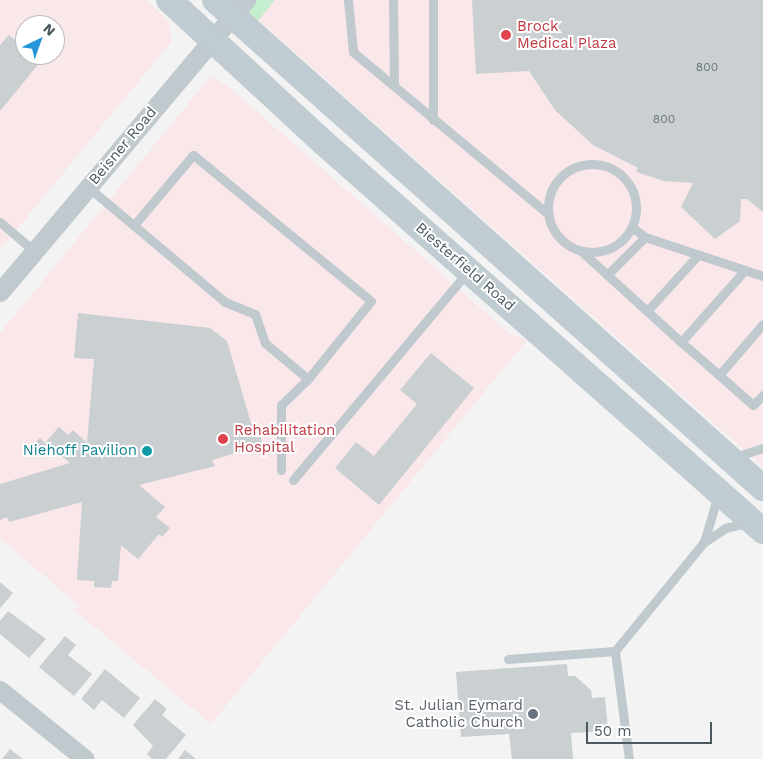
<!DOCTYPE html>
<html>
<head>
<meta charset="utf-8">
<style>
  body { margin:0 }
  #map { position:relative; width:763px; height:759px; overflow:hidden; background:#f4f3f3; font-family:"Work Sans",sans-serif }
  div>[style] { position:absolute }
  .medical>* { inset:0; background:#fae7e9 }
  .green>* { inset:0; background:#c5eece }
  .building>* { inset:0; background:#cacfd1 }
  .service>* { height:9px; margin:-4.5px; padding:0 4.5px; transform-origin:4.5px; border-radius:4.5px; background:#bfc9ce }
  .service>.ring { margin:-4.5px; padding:0; box-sizing:content-box; background:none; border:9px solid #bfc9ce; border-radius:50% }
  .minor>* { height:19px; margin:-9.5px; padding:0 9.5px; transform-origin:9.5px; border-radius:9.5px; background:#bfc9ce }
  .secondary>* { height:26px; margin:-13px; padding:0 13px; transform-origin:13px; border-radius:13px; background:#c0ccd2 }
  .dots>* { width:14px; height:14px; translate:-50% -50%; box-sizing:border-box; border:2px solid #fff; border-radius:50% }
  span { translate:-50% -50%; white-space:nowrap; text-align:center; line-height:1.15; -webkit-text-stroke:4px #fff; paint-order:stroke }
  .number-label { font-size:12px; color:#6b767c }
  .number-label span { -webkit-text-stroke-width:0 }
  .health-label { font-size:15px; color:#be3a42 }
  .left { translate:0 -50%; text-align:left }
  .street-label { font-size:15px; color:#4b595f }
  .culture-label { font-size:15px; color:#0d838f }
  .right { translate:-100% -50%; text-align:right }
  .worship-label { font-size:15px; color:#5b616d }
  .north { position:absolute; left:15px; top:15px; width:50px; height:50px; box-sizing:border-box; background:#fff; border:1px solid #b7bdbf; border-radius:50%; rotate:42deg; font-size:14px; font-weight:700; line-height:20px; text-align:center; color:#4b595f }
  .north::after { content:''; display:block; margin:auto; width:18px; height:22px; background:#2896da; clip-path:polygon(50% 0,100% 100%,50% 72%,0 100%) }
  .scale { position:absolute; left:586px; top:722px; width:126px; height:22px; box-sizing:border-box; border:2px solid #4b595f; border-top:0; padding-left:6px; font-size:15px; line-height:18px; white-space:nowrap; color:#4b595f; -webkit-text-stroke:4px #fff; paint-order:stroke }
</style>
</head>
<body>
<div id="map">
  <div class="medical">
    <i style="clip-path:polygon(evenodd,0 0,148px 0,168px 22px,171px 32px,171px 42px,0 250px,0 0,25px 25px,55px 25px,55px 55px,25px 55px,25px 25px)"></i>
    <i style="clip-path:polygon(268px 0,763px 0,763px 467px,255px 17px)"></i>
    <i style="clip-path:polygon(211px 76px,228px 86px,509px 333px,527px 340px,211px 724px,74px 610px,78px 605px,0 538px,0 333px)"></i>
  </div>
  <div class="green">
    <i style="clip-path:polygon(215px 0,275px 0,249px 32px)"></i>
  </div>
  <div class="building">
    <i style="clip-path:polygon(472px 0,763px 0,763px 212px,747px 199px,741px 199px,740px 221px,715px 239px,681px 207px,693px 183px,664px 181px,636px 172px,638px 168px,593px 145px,555px 110px,529px 71px,476px 74px)"></i>
    <i style="clip-path:polygon(9px 35px,25px 48px,25px 55px,34px 55px,41px 61px,0 111px,0 45px)"></i>
    <i style="clip-path:polygon(78px 313px,210px 328px,227px 341px,251px 423px,256px 422px,263px 445px,212px 460px,215px 466px,139px 485px,165px 507px,156px 517px,170px 528px,162px 537px,159px 534px,138px 559px,121px 545px,118px 581px,112px 581px,111px 588px,94px 587px,94px 581px,77px 580px,82px 502px,9px 522px,7px 517px,0 520px,0 484px,70px 463px,57px 452px,52px 450px,48px 455px,35px 443px,40px 438px,45px 443px,59px 427px,68px 435px,73px 430px,87px 443px,94px 359px,74px 358px)"></i>
    <i style="clip-path:polygon(431px 353px,474px 388px,379px 505px,335px 468px,356px 442px,374px 456px,417px 404px,400px 390px)"></i>
    <i style="clip-path:polygon(0 582px,13px 593px,0 608px)"></i>
    <i style="clip-path:polygon(8px 611px,46px 639px,29px 658px,0 634px,0 621px)"></i>
    <i style="clip-path:polygon(65px 636px,76px 645px,68px 655px,92px 674px,74px 696px,39px 667px)"></i>
    <i style="clip-path:polygon(567px 664px,568px 676px,575px 676px,591px 690px,592px 698px,605px 697px,608px 731px,571px 733px,573px 759px,512px 759px,509px 734px,461px 737px,456px 672px)"></i>
    <i style="clip-path:polygon(105px 669px,140px 698px,124px 718px,102px 700px,94px 710px,81px 699px)"></i>
    <i style="clip-path:polygon(155px 699px,167px 709px,162px 715px,186px 735px,166px 759px,152px 759px,147px 754px,153px 746px,133px 725px)"></i>
    <i style="clip-path:polygon(10px 749px,23px 759px,2px 759px)"></i>
    <i style="clip-path:polygon(185px 750px,196px 759px,178px 759px)"></i>
  </div>
  <div class="service">
    <i style="left:348px;top:0;width:52px;rotate:84.5deg"></i>
    <i style="left:353px;top:52px;width:254px;rotate:39.7deg"></i>
    <i style="left:393px;top:0;width:86px;rotate:89.3deg"></i>
    <i style="left:433px;top:0;width:120px;rotate:90deg"></i>
    <i class="ring" style="left:548px;top:164px;width:79px;height:79px"></i>
    <i style="left:88px;top:187px;width:179px;rotate:40deg"></i>
    <i style="left:225px;top:302px;width:32px;rotate:22deg"></i>
    <i style="left:255px;top:314px;width:31px;rotate:71deg"></i>
    <i style="left:265px;top:343px;width:56px;rotate:39.9deg"></i>
    <i style="left:308px;top:379px;width:100px;rotate:-51.1deg"></i>
    <i style="left:371px;top:301px;width:230px;rotate:-140.6deg"></i>
    <i style="left:193px;top:155px;width:92px;rotate:130.1deg"></i>
    <i style="left:0;top:222px;width:45px;rotate:40.5deg"></i>
    <i style="left:632px;top:227px;width:16px;rotate:38deg"></i>
    <i style="left:645px;top:237px;width:124px;rotate:18.3deg"></i>
    <i style="left:581px;top:251px;width:135px;rotate:42.3deg"></i>
    <i style="left:607px;top:275px;width:54px;rotate:-45deg"></i>
    <i style="left:647px;top:311px;width:76px;rotate:-47.7deg"></i>
    <i style="left:763px;top:324px;width:67px;rotate:130.8deg"></i>
    <i style="left:719px;top:375px;width:45px;rotate:41.4deg"></i>
    <i style="left:753px;top:405px;width:14px;rotate:-45deg"></i>
    <i style="left:719px;top:375px;width:50px;rotate:-139deg"></i>
    <i style="left:681px;top:342px;width:96px;rotate:-48.4deg"></i>
    <i style="left:735px;top:457px;width:29px;rotate:-18deg"></i>
    <i style="left:281px;top:470px;width:65px;rotate:-90deg"></i>
    <i style="left:281px;top:405px;width:37px;rotate:-44deg"></i>
    <i style="left:293px;top:480px;width:270px;rotate:-50deg"></i>
    <i style="left:704px;top:542px;width:49px;rotate:-73.4deg"></i>
    <i style="left:508px;top:659px;width:107px;rotate:-4.3deg"></i>
    <i style="left:629px;top:759px;width:109px;rotate:-97.4deg"></i>
    <i style="left:615px;top:651px;width:139px;rotate:-50.8deg"></i>
    <i style="left:703px;top:543px;width:27px;rotate:-34deg"></i>
    <i style="left:725px;top:528px;width:23px;rotate:-13deg"></i>
  </div>
  <div class="minor">
    <i style="left:0;top:292px;width:382px;rotate:-49.9deg"></i>
    <i style="left:0;top:690px;width:109px;rotate:39.1deg"></i>
  </div>
  <div class="secondary">
    <i style="left:169px;top:0;width:211px;rotate:42.7deg"></i>
    <i style="left:324px;top:143px;width:586px;rotate:41.47deg"></i>
    <i style="left:215px;top:0;width:734px;rotate:41.69deg"></i>
  </div>
  <div class="dots">
    <i style="left:506px;top:35px;background:#e0444e"></i>
    <i style="left:223px;top:439px;background:#e0444e"></i>
    <i style="left:147px;top:451px;background:#0f9aa8"></i>
    <i style="left:533px;top:714px;background:#6b7280"></i>
  </div>
  <div class="number-label">
    <span style="left:707px;top:68px">800</span>
    <span style="left:664px;top:120px">800</span>
  </div>
  <div class="health-label">
    <span class="left" style="left:517px;top:35px">Brock<br>Medical Plaza</span>
    <span class="left" style="left:234px;top:439px">Rehabilitation<br>Hospital</span>
  </div>
  <div class="street-label">
    <span style="left:123px;top:146px;rotate:-50deg">Beisner Road</span>
    <span style="left:465px;top:267px;rotate:41deg">Biesterfield Road</span>
  </div>
  <div class="culture-label">
    <span class="right" style="left:137px;top:451px">Niehoff Pavilion</span>
  </div>
  <div class="worship-label">
    <span class="right" style="left:523px;top:714px">St. Julian Eymard<br>Catholic Church</span>
  </div>
  <div class="north">N</div>
  <div class="scale">50 m</div>
</div>
</body>
</html>
